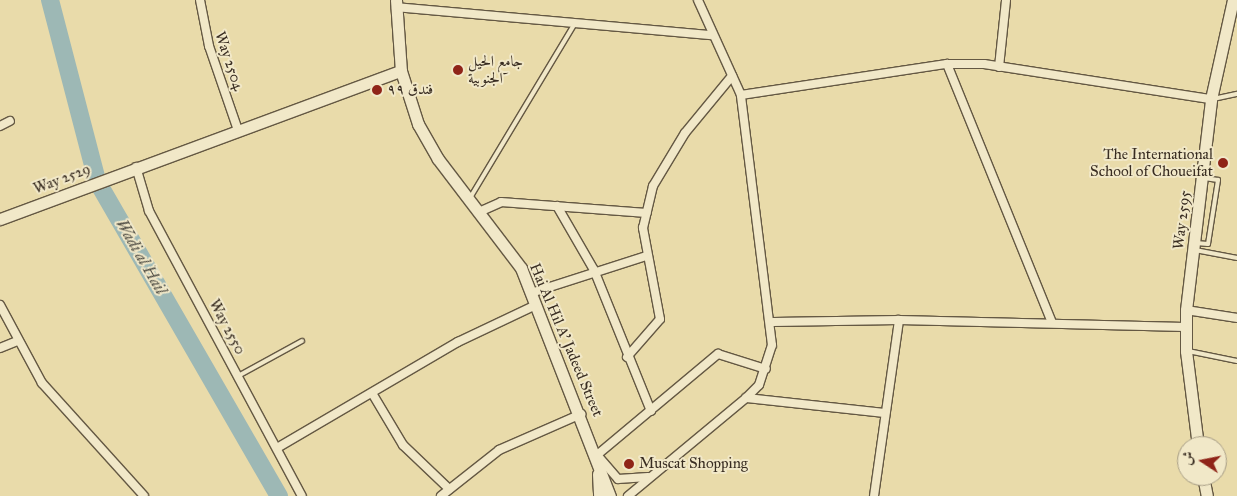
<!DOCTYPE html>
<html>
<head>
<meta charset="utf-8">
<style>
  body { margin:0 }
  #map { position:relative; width:1237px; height:496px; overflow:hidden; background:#e9dbaa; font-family:"IM FELL Great Primer",Amiri,serif }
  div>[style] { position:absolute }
  .river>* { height:18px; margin:-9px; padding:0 9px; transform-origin:9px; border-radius:9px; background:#9db8b5 }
  .roads { filter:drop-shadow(1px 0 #645843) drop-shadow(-1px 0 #645843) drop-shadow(0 1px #645843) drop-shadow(0 -1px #645843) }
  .lane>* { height:4px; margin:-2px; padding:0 2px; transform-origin:2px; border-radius:2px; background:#f1e8c8 }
  .street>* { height:8px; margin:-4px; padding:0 4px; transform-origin:4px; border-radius:4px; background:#f1e8c8 }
  .secondary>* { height:11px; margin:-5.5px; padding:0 5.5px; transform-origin:5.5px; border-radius:5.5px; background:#f1e8c8 }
  .dots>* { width:14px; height:14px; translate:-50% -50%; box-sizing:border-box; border:2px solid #f1e8c8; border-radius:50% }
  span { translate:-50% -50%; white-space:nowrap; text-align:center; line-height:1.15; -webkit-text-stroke:4px #f1e8c8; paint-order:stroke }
  .street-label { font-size:15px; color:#382c21 }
  .poi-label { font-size:15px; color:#382c21 }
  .left { translate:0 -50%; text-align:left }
  .right { translate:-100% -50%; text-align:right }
  .water-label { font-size:16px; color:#514f46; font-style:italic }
  .north { position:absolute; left:1177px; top:436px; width:50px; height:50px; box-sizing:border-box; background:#f1e8c8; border:1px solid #a79d85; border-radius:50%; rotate:281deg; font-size:14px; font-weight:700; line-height:20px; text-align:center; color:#382c21 }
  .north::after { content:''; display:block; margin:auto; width:18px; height:22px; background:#8f2418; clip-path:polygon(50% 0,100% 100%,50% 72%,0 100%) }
</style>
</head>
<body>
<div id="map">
  <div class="river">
    <i style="left:50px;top:0;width:187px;rotate:75.4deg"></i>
    <i style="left:97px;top:181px;width:364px;rotate:60deg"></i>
  </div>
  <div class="roads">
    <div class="lane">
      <i style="left:1213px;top:99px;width:25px;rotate:-12deg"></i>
      <i style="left:470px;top:198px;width:204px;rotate:-59deg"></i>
      <i style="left:1196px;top:243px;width:12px;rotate:5deg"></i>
      <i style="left:1208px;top:244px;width:65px;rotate:-81.1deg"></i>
      <i style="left:1218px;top:180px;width:14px;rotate:-172deg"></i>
      <i style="left:1195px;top:250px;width:43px;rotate:10.8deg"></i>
      <i style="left:1188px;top:351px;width:50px;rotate:11.5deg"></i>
      <i style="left:238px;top:376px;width:73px;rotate:-28.7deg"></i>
    </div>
    <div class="street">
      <i style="left:200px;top:0;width:47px;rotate:78.9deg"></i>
      <i style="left:209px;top:46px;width:89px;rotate:71deg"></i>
      <i style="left:396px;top:7px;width:316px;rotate:5.1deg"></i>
      <i style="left:947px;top:64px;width:279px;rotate:67.9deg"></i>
      <i style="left:999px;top:67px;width:67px;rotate:-84deg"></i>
      <i style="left:741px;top:95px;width:208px;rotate:-8.6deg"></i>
      <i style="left:947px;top:64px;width:37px"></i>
      <i style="left:984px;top:64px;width:230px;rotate:8.8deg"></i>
      <i style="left:0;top:126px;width:11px;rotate:-27deg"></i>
      <i style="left:136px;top:167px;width:46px;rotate:73.5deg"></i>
      <i style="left:149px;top:211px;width:323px;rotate:61.8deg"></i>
      <i style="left:557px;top:206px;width:74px;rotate:60deg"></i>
      <i style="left:594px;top:270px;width:152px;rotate:68deg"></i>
      <i style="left:479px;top:212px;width:24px;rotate:-24deg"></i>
      <i style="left:501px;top:202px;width:146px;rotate:4.3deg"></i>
      <i style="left:531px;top:293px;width:121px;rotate:-17.8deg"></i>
      <i style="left:0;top:305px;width:89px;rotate:61.7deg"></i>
      <i style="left:42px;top:383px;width:152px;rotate:47.9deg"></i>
      <i style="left:1186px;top:310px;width:52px;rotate:8.9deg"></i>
      <i style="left:773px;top:322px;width:126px;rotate:-0.9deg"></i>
      <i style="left:899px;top:320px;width:286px;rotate:1.4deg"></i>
      <i style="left:0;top:348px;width:18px;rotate:-22deg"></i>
      <i style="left:627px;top:357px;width:50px;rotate:-49deg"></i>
      <i style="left:660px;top:319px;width:93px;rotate:-100.6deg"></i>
      <i style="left:643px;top:228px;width:43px;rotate:-76.6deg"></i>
      <i style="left:653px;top:186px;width:62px;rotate:-58.9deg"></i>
      <i style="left:685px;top:133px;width:74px;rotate:-50.5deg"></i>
      <i style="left:372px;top:393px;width:61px;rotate:59.2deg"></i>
      <i style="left:403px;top:445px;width:64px;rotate:43.7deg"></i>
      <i style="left:746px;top:398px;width:140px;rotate:6.2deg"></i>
      <i style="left:277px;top:448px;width:210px;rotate:-30.4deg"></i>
      <i style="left:458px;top:342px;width:86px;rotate:-25.4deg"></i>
      <i style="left:648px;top:477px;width:30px;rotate:176deg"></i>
      <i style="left:618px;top:479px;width:32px;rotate:-131deg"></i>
      <i style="left:597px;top:455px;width:158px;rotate:-39.9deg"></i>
      <i style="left:718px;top:354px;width:50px;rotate:17.4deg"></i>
      <i style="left:441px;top:496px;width:74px;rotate:-38.4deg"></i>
      <i style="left:499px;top:450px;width:90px;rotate:-23.7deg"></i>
      <i style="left:628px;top:496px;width:153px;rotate:-39.7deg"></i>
      <i style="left:746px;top:398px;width:18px;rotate:-45deg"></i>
      <i style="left:759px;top:385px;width:42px;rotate:-72deg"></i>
      <i style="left:772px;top:345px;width:252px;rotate:-97.1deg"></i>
      <i style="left:741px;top:95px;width:104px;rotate:-114.4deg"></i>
      <i style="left:874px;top:496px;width:178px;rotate:-81.9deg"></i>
    </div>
    <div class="secondary">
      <i style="left:396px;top:0;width:71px;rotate:86deg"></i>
      <i style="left:401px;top:71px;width:56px;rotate:72.2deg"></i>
      <i style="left:418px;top:124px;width:40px;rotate:60.3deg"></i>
      <i style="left:438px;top:159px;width:137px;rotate:52.7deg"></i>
      <i style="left:521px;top:268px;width:245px;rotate:68.7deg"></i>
      <i style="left:0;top:219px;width:427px;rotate:-20.3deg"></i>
      <i style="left:1198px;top:446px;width:96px;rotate:-97.2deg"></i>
      <i style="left:1186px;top:351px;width:41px;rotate:-90deg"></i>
      <i style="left:1186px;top:310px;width:212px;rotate:-83.2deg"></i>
      <i style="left:1211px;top:99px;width:101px;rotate:-77.5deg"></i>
      <i style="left:598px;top:474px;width:22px;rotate:87deg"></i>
      <i style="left:1203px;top:476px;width:20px;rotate:79deg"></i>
    </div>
  </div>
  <div class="dots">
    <i style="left:458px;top:70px;background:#8f2418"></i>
    <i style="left:377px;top:90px;background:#8f2418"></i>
    <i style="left:1223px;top:163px;background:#8f2418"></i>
    <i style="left:629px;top:464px;background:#8f2418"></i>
  </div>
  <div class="street-label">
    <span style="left:229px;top:61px;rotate:71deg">Way 2504</span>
    <span style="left:62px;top:179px;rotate:-21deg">Way 2529</span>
    <span style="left:1182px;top:220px;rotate:-83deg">Way 2595</span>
    <span style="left:227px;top:327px;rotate:62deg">Way 2550</span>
    <span style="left:566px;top:340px;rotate:67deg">Hai Al Hil A' Jadeed Street</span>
  </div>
  <div class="poi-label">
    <span class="left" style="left:468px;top:70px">جامع الحيل<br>الجنوبية</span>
    <span class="left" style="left:387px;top:90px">فندق ٩٩</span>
    <span class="right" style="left:1213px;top:163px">The International<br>School of Choueifat</span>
    <span class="left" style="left:639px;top:464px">Muscat Shopping</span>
  </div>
  <div class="water-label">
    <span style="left:141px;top:257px;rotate:60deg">Wadi al Hail</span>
  </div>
  <div class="north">ش</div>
</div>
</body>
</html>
